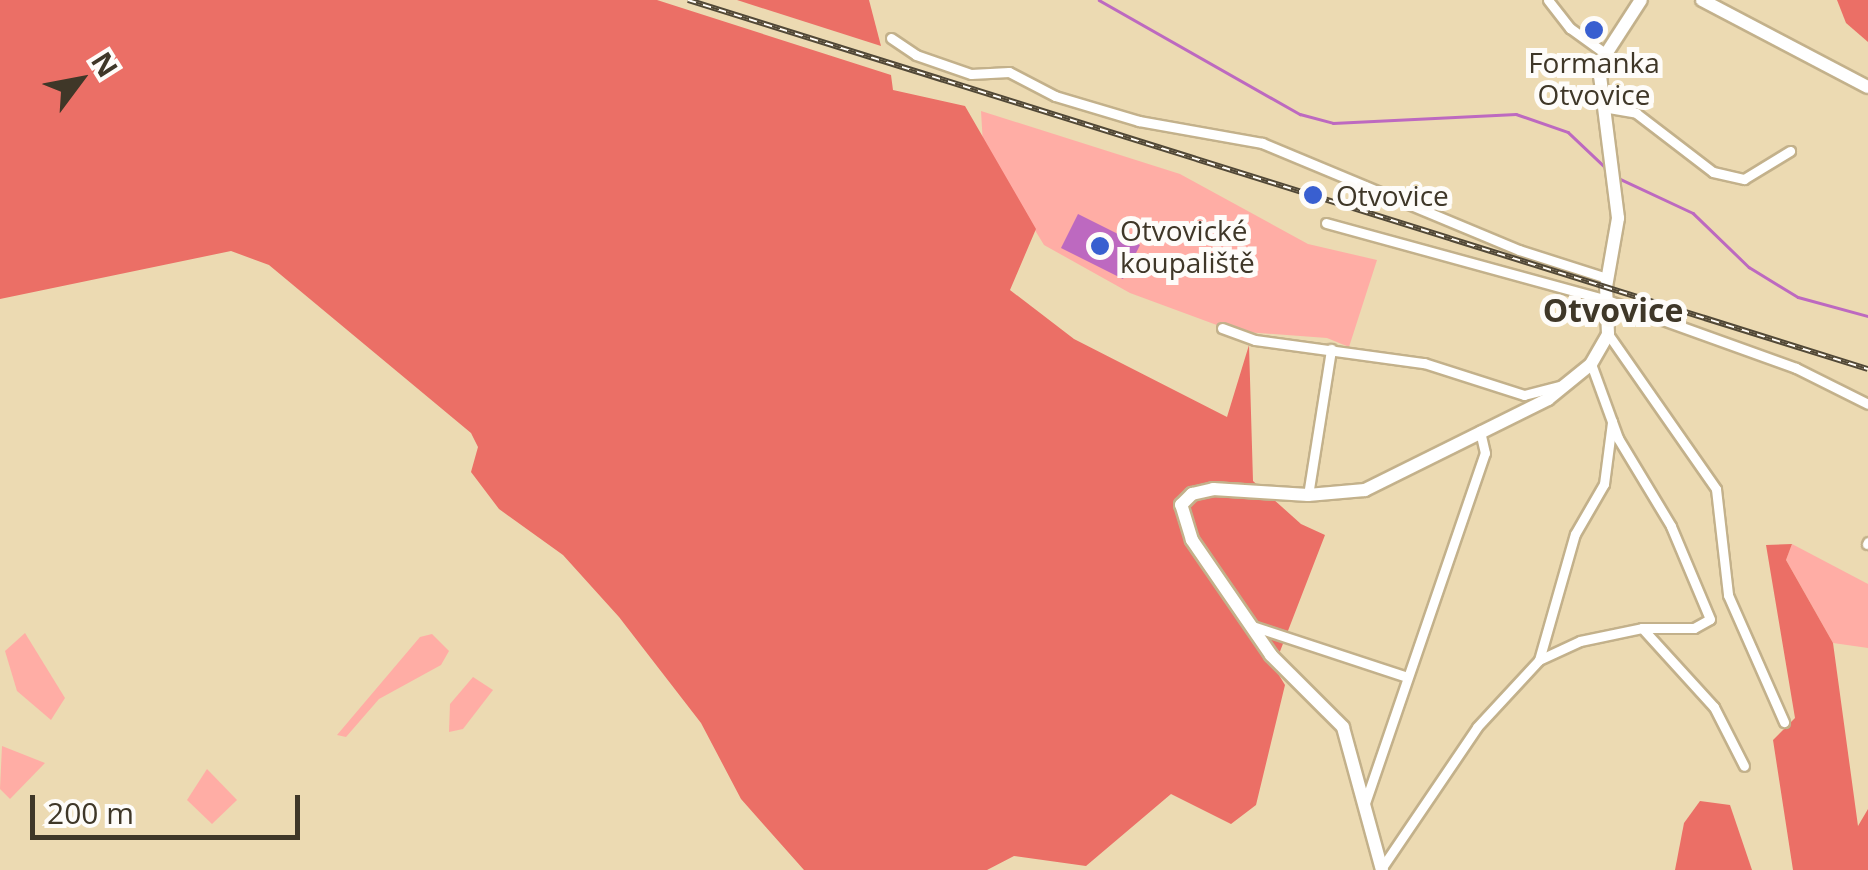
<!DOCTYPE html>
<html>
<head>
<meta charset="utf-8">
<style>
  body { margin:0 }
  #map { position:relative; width:1868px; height:870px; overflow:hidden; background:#ecdab2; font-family:"Open Sans",sans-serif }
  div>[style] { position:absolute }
  .green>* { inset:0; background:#ffada5 }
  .forest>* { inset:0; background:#eb6f66 }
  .water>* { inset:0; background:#bd69c0 }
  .stream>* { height:2.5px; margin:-1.25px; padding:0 1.25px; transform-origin:1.25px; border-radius:1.25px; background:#bd69c0 }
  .roads { filter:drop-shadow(2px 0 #c3b18b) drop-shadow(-2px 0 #c3b18b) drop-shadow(0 2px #c3b18b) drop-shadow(0 -2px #c3b18b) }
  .street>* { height:9px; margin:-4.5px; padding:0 4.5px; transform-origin:4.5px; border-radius:4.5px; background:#fff }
  .secondary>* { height:12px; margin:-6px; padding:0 6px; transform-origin:6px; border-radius:6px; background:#fff }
  .rail>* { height:6px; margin-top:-3px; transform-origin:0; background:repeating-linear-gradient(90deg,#fefcf9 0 8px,#514837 0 16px); box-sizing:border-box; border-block:2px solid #514837 }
  .dots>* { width:28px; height:28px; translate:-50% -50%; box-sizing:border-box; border:5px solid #fefcf9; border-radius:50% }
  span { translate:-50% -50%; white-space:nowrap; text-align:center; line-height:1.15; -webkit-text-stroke:10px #fefcf9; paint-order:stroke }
  .poi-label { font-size:28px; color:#3f3728 }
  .left { translate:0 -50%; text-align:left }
  .quarter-label { font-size:32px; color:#3f3728; font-weight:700 }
  .north { position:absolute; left:30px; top:30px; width:100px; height:100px; -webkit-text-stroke:8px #fefcf9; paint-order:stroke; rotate:58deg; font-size:28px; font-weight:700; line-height:40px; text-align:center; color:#3f3728 }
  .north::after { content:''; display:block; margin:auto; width:35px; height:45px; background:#3f3728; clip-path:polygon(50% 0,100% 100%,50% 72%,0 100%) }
  .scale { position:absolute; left:30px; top:795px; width:270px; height:45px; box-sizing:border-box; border:5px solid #3f3728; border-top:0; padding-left:12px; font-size:30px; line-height:35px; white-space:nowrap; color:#3f3728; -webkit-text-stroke:8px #fefcf9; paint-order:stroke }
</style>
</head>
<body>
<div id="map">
  <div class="green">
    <i style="clip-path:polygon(981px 111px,1180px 174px,1308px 244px,1377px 260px,1349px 347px,1327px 338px,1233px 331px,1130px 293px,1044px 245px,983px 145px)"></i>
    <i style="clip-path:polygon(1792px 544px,1868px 584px,1868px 648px,1833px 643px,1786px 560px)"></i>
    <i style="clip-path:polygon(25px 633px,65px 698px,51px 720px,17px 691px,5px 651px)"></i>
    <i style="clip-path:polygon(432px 634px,449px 651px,441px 665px,379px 699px,346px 737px,337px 735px,420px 637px)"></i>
    <i style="clip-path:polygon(473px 677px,493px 690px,463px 729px,449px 732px,450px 704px)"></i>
    <i style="clip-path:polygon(2px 746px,45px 763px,10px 799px,0 789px)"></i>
    <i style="clip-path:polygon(207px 769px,237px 800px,212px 824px,187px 800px)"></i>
  </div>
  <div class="forest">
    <i style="clip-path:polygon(0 0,657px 0,891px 75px,893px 90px,965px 106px,1036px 229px,1010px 290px,1074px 339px,1227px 417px,1249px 345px,1253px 481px,1301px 524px,1325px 535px,1274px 667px,1285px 685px,1256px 805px,1231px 824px,1171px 794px,1086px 866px,1014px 856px,987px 870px,804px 870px,741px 799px,701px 723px,619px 617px,563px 555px,499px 509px,471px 472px,478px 447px,471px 433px,269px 265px,231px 251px,0 299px)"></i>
    <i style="clip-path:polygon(737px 0,869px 0,881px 46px)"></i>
    <i style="clip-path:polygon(1837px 0,1868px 0,1868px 42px,1846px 23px)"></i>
    <i style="clip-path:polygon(1792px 544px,1786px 560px,1833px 643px,1858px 826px,1868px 809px,1868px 870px,1793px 870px,1773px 740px,1795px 718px,1766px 545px)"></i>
    <i style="clip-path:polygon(1700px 801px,1730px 805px,1752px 870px,1675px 870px,1684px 823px)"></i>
  </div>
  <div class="water">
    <i style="clip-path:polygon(1078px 214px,1140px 245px,1123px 279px,1061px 248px)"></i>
  </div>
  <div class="stream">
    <i style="left:1099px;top:0;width:231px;rotate:29.6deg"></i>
    <i style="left:1300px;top:114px;width:34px;rotate:15deg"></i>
    <i style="left:1333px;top:123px;width:183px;rotate:-2.8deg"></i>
    <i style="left:1516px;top:114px;width:55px;rotate:19.1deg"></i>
    <i style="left:1568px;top:132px;width:50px;rotate:43.4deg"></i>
    <i style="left:1618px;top:178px;width:83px;rotate:25deg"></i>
    <i style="left:1693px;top:213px;width:78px;rotate:44deg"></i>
    <i style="left:1749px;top:267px;width:57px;rotate:31.5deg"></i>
    <i style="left:1798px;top:297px;width:73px;rotate:15.2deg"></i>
  </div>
  <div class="roads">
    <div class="street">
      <i style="left:1548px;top:0;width:36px;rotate:52deg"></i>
      <i style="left:1570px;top:28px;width:44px;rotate:35.8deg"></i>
      <i style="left:891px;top:38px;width:30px;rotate:34deg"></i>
      <i style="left:916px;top:55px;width:58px;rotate:19.1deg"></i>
      <i style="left:971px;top:74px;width:38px;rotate:-3deg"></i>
      <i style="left:1009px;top:72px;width:52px;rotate:27.6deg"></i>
      <i style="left:1055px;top:96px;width:88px;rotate:16.6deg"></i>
      <i style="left:1139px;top:121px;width:125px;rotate:10.1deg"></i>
      <i style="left:1262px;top:143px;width:278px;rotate:22.6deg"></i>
      <i style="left:1519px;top:250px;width:92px;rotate:17.7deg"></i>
      <i style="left:1603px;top:107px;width:34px;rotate:10deg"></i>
      <i style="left:1636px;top:113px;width:97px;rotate:37.5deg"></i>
      <i style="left:1713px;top:172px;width:32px;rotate:13deg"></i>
      <i style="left:1744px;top:179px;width:54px;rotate:-31.3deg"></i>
      <i style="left:1326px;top:223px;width:291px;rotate:15.3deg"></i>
      <i style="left:1607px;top:300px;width:201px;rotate:19.8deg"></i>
      <i style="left:1796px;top:368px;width:80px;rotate:26.6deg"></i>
      <i style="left:1222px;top:328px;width:35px;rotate:20deg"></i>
      <i style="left:1255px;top:340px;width:171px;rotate:7.8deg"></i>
      <i style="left:1424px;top:363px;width:105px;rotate:17.7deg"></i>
      <i style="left:1524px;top:395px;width:40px;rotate:-14.4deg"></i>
      <i style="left:1608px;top:334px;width:189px;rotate:55.1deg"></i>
      <i style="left:1716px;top:489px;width:107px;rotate:83.5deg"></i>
      <i style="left:1728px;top:595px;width:139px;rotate:66.2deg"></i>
      <i style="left:1308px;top:495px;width:148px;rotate:-81deg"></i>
      <i style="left:1867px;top:544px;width:2px;rotate:-63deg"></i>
      <i style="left:1252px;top:626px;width:160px;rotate:18.2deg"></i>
      <i style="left:1642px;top:628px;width:107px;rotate:47.7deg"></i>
      <i style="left:1714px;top:707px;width:66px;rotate:63deg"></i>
      <i style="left:1539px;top:660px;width:131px;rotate:-74.1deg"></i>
      <i style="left:1575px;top:534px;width:58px;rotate:-59.9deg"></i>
      <i style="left:1604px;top:484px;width:63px;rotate:-82.6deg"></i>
      <i style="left:1365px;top:803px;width:370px;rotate:-71.1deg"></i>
      <i style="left:1485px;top:453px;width:23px;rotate:-103deg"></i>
      <i style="left:1381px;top:869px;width:171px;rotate:-55.9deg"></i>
      <i style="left:1477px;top:727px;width:91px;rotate:-47.2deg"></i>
      <i style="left:1539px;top:660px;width:45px;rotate:-24.9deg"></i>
      <i style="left:1580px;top:641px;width:63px;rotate:-11.8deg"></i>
      <i style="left:1642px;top:628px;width:52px"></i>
      <i style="left:1694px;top:628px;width:18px;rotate:-29deg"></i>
      <i style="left:1710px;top:619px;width:101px;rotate:-112.8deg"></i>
      <i style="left:1671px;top:526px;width:103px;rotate:-121.1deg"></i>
      <i style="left:1618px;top:438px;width:79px;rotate:-110deg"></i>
    </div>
    <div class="secondary">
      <i style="left:1702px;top:0;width:187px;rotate:27.7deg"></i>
      <i style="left:1382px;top:870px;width:148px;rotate:-105.3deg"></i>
      <i style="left:1343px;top:727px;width:102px;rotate:-135deg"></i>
      <i style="left:1271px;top:655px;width:140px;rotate:-124.5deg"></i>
      <i style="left:1192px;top:540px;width:37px;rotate:-107deg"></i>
      <i style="left:1181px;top:505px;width:16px;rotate:-45deg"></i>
      <i style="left:1192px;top:494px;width:22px;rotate:-13deg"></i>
      <i style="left:1213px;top:489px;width:95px;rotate:3.6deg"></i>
      <i style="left:1308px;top:495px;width:57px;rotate:-5deg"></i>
      <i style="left:1365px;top:490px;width:204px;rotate:-26.4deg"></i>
      <i style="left:1548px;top:399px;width:55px;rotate:-39.1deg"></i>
      <i style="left:1591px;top:364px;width:34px;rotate:-60deg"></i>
      <i style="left:1608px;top:334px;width:47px;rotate:-92.4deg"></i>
      <i style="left:1606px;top:287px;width:70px;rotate:-80.1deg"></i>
      <i style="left:1618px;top:218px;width:143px;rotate:-97.2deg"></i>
      <i style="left:1600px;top:76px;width:23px;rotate:-75deg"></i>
      <i style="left:1606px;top:54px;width:64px;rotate:-57.1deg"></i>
    </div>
  </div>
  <div class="rail">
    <i style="left:688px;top:0;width:1236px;rotate:17.37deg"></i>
  </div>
  <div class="dots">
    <i style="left:1594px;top:30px;background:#395fd0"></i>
    <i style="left:1313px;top:195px;background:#395fd0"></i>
    <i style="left:1100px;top:246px;background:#395fd0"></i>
  </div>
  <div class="poi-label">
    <span style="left:1594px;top:78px">Formanka<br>Otvovice</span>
    <span class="left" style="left:1336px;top:195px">Otvovice</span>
    <span class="left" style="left:1120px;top:246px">Otvovické<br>koupaliště</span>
  </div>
  <div class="quarter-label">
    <span style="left:1613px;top:310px">Otvovice</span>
  </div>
  <div class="north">N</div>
  <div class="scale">200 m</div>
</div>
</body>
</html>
